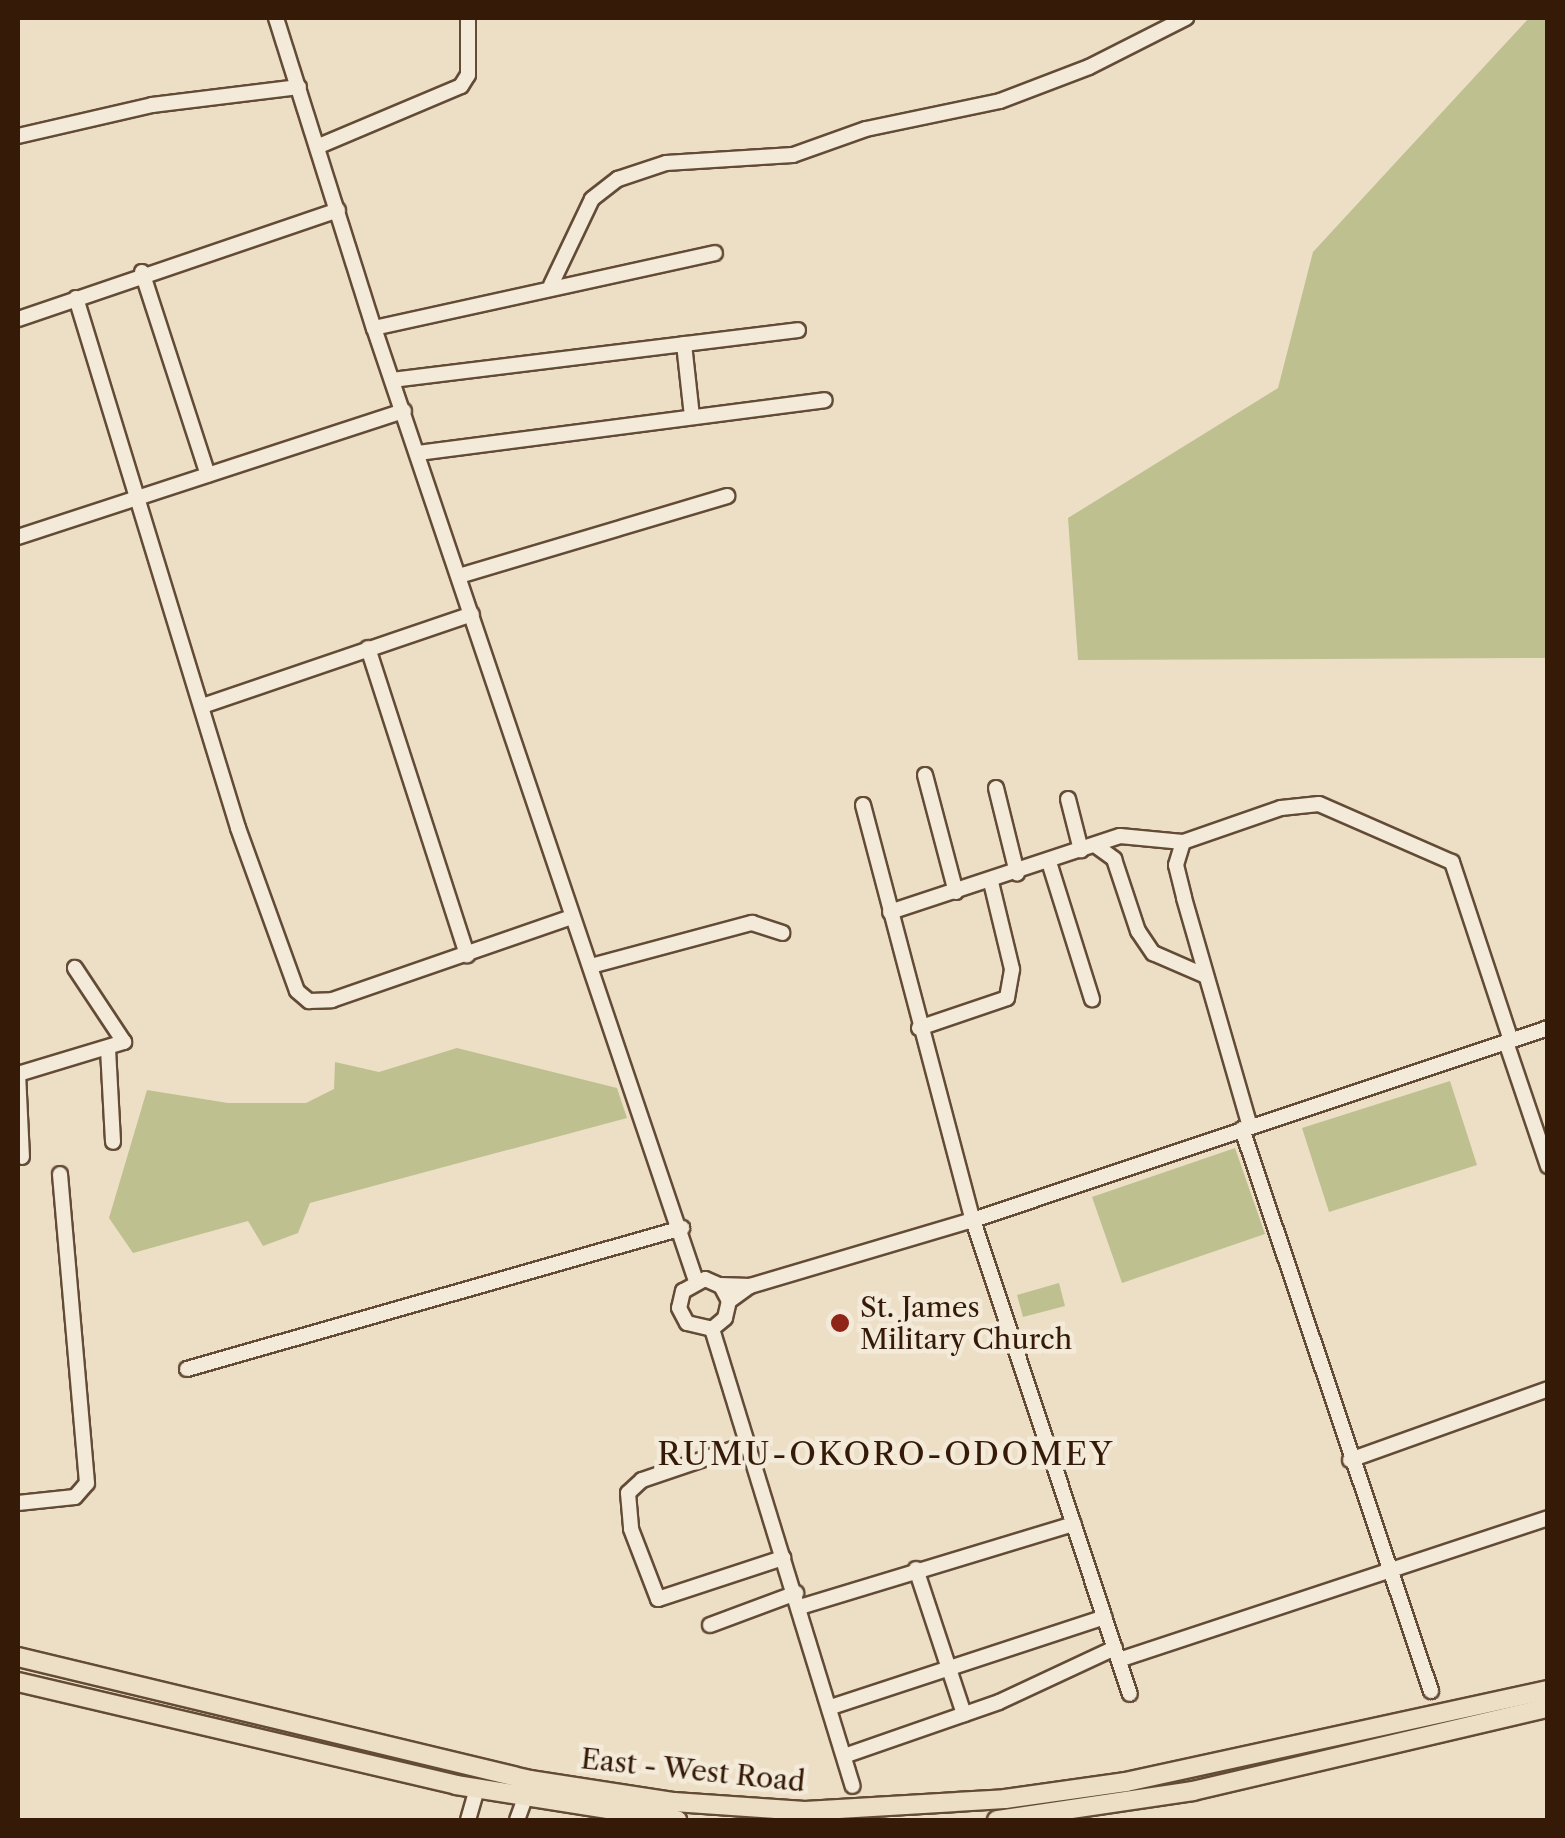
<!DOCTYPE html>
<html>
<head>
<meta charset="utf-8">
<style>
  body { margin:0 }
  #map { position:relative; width:1565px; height:1838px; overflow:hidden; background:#eddfc5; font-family:"Libre Caslon Text",serif }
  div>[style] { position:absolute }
  .green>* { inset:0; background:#bec090 }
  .roads { filter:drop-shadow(2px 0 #634b36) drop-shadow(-2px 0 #634b36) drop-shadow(0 2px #634b36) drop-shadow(0 -2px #634b36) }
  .minor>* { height:14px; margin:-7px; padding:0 7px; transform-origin:7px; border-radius:7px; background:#f3ead9 }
  .major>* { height:18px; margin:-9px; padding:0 9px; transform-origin:9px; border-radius:9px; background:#eddfc5 }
  .dots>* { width:28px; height:28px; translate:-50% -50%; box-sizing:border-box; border:5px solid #f3ead9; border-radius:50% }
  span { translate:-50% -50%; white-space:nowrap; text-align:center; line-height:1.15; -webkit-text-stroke:9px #f3ead9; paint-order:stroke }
  .poi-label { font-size:28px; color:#351a07 }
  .left { translate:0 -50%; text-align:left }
  .street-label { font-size:28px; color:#351a07 }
  .quarter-label { font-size:32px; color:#351a07; letter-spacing:2.5px }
  .frame { position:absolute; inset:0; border:20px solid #351a07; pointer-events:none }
</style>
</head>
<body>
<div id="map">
  <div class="green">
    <i style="clip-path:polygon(1529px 18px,1548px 18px,1547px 658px,1078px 660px,1068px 518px,1278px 388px,1313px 252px)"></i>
    <i style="clip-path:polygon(457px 1048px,617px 1088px,627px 1118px,310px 1203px,298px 1233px,263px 1246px,248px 1221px,133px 1253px,109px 1218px,147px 1090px,228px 1103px,306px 1103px,334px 1089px,335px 1062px,379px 1072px)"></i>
    <i style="clip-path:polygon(1450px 1081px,1477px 1165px,1329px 1212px,1302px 1128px)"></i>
    <i style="clip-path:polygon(1235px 1148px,1265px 1234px,1122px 1283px,1092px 1197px)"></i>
    <i style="clip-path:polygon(1059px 1283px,1065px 1306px,1023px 1317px,1017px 1295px)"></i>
  </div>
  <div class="roads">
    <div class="minor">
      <i style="left:276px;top:18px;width:325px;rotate:72.5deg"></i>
      <i style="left:374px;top:328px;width:1006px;rotate:71.33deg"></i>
      <i style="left:18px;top:136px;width:138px;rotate:-13deg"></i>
      <i style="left:152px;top:105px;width:148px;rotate:-7deg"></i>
      <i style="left:319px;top:146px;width:154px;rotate:-22.9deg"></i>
      <i style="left:461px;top:86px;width:13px;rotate:-58deg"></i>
      <i style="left:468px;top:75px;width:57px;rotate:-90deg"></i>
      <i style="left:142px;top:272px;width:213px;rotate:72deg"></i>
      <i style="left:551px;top:285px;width:95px;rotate:-64.5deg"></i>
      <i style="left:592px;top:199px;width:33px;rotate:-38deg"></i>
      <i style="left:618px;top:179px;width:51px;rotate:-18.4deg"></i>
      <i style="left:666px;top:163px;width:127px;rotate:-3.6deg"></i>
      <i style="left:793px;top:155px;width:77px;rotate:-19.6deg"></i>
      <i style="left:866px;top:129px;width:137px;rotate:-11.8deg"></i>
      <i style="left:1000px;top:101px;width:95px;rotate:-20.9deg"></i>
      <i style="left:1089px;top:67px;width:109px;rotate:-26.8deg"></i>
      <i style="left:76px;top:298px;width:554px;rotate:73deg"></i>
      <i style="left:238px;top:828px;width:173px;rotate:70.1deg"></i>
      <i style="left:297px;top:991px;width:16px;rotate:40deg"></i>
      <i style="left:309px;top:1001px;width:23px;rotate:-2deg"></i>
      <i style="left:332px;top:1000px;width:254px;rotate:-19.1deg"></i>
      <i style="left:18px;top:319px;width:338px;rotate:-18.8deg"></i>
      <i style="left:374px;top:328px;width:349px;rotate:-12.4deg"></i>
      <i style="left:684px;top:344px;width:73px;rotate:83.7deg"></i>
      <i style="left:392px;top:380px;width:409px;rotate:-7deg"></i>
      <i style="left:418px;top:453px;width:410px;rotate:-7.4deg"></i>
      <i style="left:18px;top:537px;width:406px;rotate:-18.1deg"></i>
      <i style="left:459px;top:576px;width:280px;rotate:-16.6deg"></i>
      <i style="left:368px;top:648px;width:323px;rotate:72.1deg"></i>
      <i style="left:202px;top:706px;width:285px;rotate:-18.8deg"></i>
      <i style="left:925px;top:775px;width:121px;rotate:75.2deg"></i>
      <i style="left:996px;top:788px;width:88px;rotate:76.1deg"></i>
      <i style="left:1068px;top:799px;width:53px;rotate:75.7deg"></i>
      <i style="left:863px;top:805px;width:429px;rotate:75.2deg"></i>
      <i style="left:973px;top:1220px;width:499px;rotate:71.7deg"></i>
      <i style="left:1183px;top:842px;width:24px;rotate:107deg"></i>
      <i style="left:1176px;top:865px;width:34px;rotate:76deg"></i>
      <i style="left:1184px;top:898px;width:237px;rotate:73.9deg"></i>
      <i style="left:1095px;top:845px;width:24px;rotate:36deg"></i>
      <i style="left:1114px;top:859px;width:76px;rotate:71.6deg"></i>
      <i style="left:1138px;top:931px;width:27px;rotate:56deg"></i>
      <i style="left:1153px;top:953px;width:58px;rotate:23.5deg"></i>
      <i style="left:1049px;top:862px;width:144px;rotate:72.6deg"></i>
      <i style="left:890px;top:912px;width:242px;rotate:-18.3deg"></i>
      <i style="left:1120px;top:836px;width:63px;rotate:5.4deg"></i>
      <i style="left:1183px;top:842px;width:104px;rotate:-19.1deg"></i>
      <i style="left:1281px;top:808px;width:38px;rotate:-6deg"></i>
      <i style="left:1319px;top:804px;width:145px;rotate:23.6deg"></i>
      <i style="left:1452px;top:862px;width:188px;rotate:71.7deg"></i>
      <i style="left:591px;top:966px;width:167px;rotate:-15deg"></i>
      <i style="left:752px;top:923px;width:32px;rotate:18deg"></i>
      <i style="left:919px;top:1028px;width:93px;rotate:-18.8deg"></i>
      <i style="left:1007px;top:998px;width:29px;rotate:-80deg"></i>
      <i style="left:1012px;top:969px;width:89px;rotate:-103.6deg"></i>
      <i style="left:1506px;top:1042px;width:131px;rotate:71.3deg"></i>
      <i style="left:108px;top:1049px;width:93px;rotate:86.9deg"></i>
      <i style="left:18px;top:1073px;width:84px;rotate:87.3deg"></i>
      <i style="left:18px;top:1074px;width:111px;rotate:-16.8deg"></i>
      <i style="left:124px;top:1042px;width:89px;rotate:-123.5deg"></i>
      <i style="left:1242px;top:1129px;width:593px;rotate:71.41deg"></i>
      <i style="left:720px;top:1285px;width:30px;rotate:2deg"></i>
      <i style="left:750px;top:1286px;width:233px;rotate:-16.5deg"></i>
      <i style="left:973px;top:1220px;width:606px;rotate:-18.46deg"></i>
      <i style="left:729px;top:1301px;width:17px;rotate:-118deg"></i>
      <i style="left:721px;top:1286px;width:17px;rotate:-156deg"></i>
      <i style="left:705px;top:1279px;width:25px;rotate:151deg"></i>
      <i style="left:683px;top:1291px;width:17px;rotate:103deg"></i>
      <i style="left:679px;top:1308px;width:17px;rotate:62deg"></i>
      <i style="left:687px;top:1323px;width:26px;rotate:13deg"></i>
      <i style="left:712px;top:1329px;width:17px;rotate:-40deg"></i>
      <i style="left:725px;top:1318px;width:17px;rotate:-77deg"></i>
      <i style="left:729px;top:1301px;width:26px;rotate:-36deg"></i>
      <i style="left:712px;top:1329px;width:478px;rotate:72.9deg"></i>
      <i style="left:187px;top:1369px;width:515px;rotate:-15.9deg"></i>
      <i style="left:745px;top:1445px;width:109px;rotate:161.2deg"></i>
      <i style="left:642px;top:1480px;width:19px;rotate:137deg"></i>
      <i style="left:628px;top:1493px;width:36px;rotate:85deg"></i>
      <i style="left:631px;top:1529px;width:75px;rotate:68.9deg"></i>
      <i style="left:658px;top:1599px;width:132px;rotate:-18.2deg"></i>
      <i style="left:1350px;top:1460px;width:210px;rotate:-19.7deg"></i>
      <i style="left:18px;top:1503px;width:57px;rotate:-6deg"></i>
      <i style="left:75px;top:1497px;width:18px;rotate:-49deg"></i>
      <i style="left:87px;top:1483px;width:310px;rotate:-95deg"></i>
      <i style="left:916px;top:1569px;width:153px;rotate:71.7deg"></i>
      <i style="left:800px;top:1607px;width:286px;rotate:-16.9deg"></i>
      <i style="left:710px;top:1625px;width:92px;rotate:-20.4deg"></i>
      <i style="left:1119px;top:1660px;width:452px;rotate:-18.3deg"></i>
      <i style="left:831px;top:1707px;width:288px;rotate:-18.2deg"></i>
      <i style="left:844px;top:1756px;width:164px;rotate:-19.2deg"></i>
      <i style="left:999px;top:1702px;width:128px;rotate:-25deg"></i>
      <i style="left:468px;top:1820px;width:32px;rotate:-74deg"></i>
      <i style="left:517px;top:1820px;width:23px;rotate:-70deg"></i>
    </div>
    <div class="major">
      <i style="left:18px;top:1657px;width:527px;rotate:13.51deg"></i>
      <i style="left:530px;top:1780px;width:146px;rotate:8.7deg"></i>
      <i style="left:674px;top:1802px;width:131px;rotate:3.9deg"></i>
      <i style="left:805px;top:1811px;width:200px;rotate:-3.4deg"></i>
      <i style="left:1005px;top:1799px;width:122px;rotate:-8deg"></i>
      <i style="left:1126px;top:1782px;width:432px;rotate:-12.3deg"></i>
      <i style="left:18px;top:1682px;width:450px;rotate:13.2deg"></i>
      <i style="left:456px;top:1785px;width:224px;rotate:9deg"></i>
      <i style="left:997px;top:1820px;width:198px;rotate:-8.4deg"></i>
      <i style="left:1193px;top:1791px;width:365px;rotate:-13.2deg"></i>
    </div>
  </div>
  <div class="dots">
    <i style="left:840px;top:1323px;background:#8f2418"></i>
  </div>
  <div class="poi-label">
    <span class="left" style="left:860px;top:1323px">St. James<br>Military Church</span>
  </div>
  <div class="street-label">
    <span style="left:693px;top:1770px;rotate:6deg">East - West Road</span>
  </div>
  <div class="quarter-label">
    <span style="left:886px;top:1454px">RUMU-OKORO-ODOMEY</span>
  </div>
  <div class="frame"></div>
</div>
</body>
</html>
